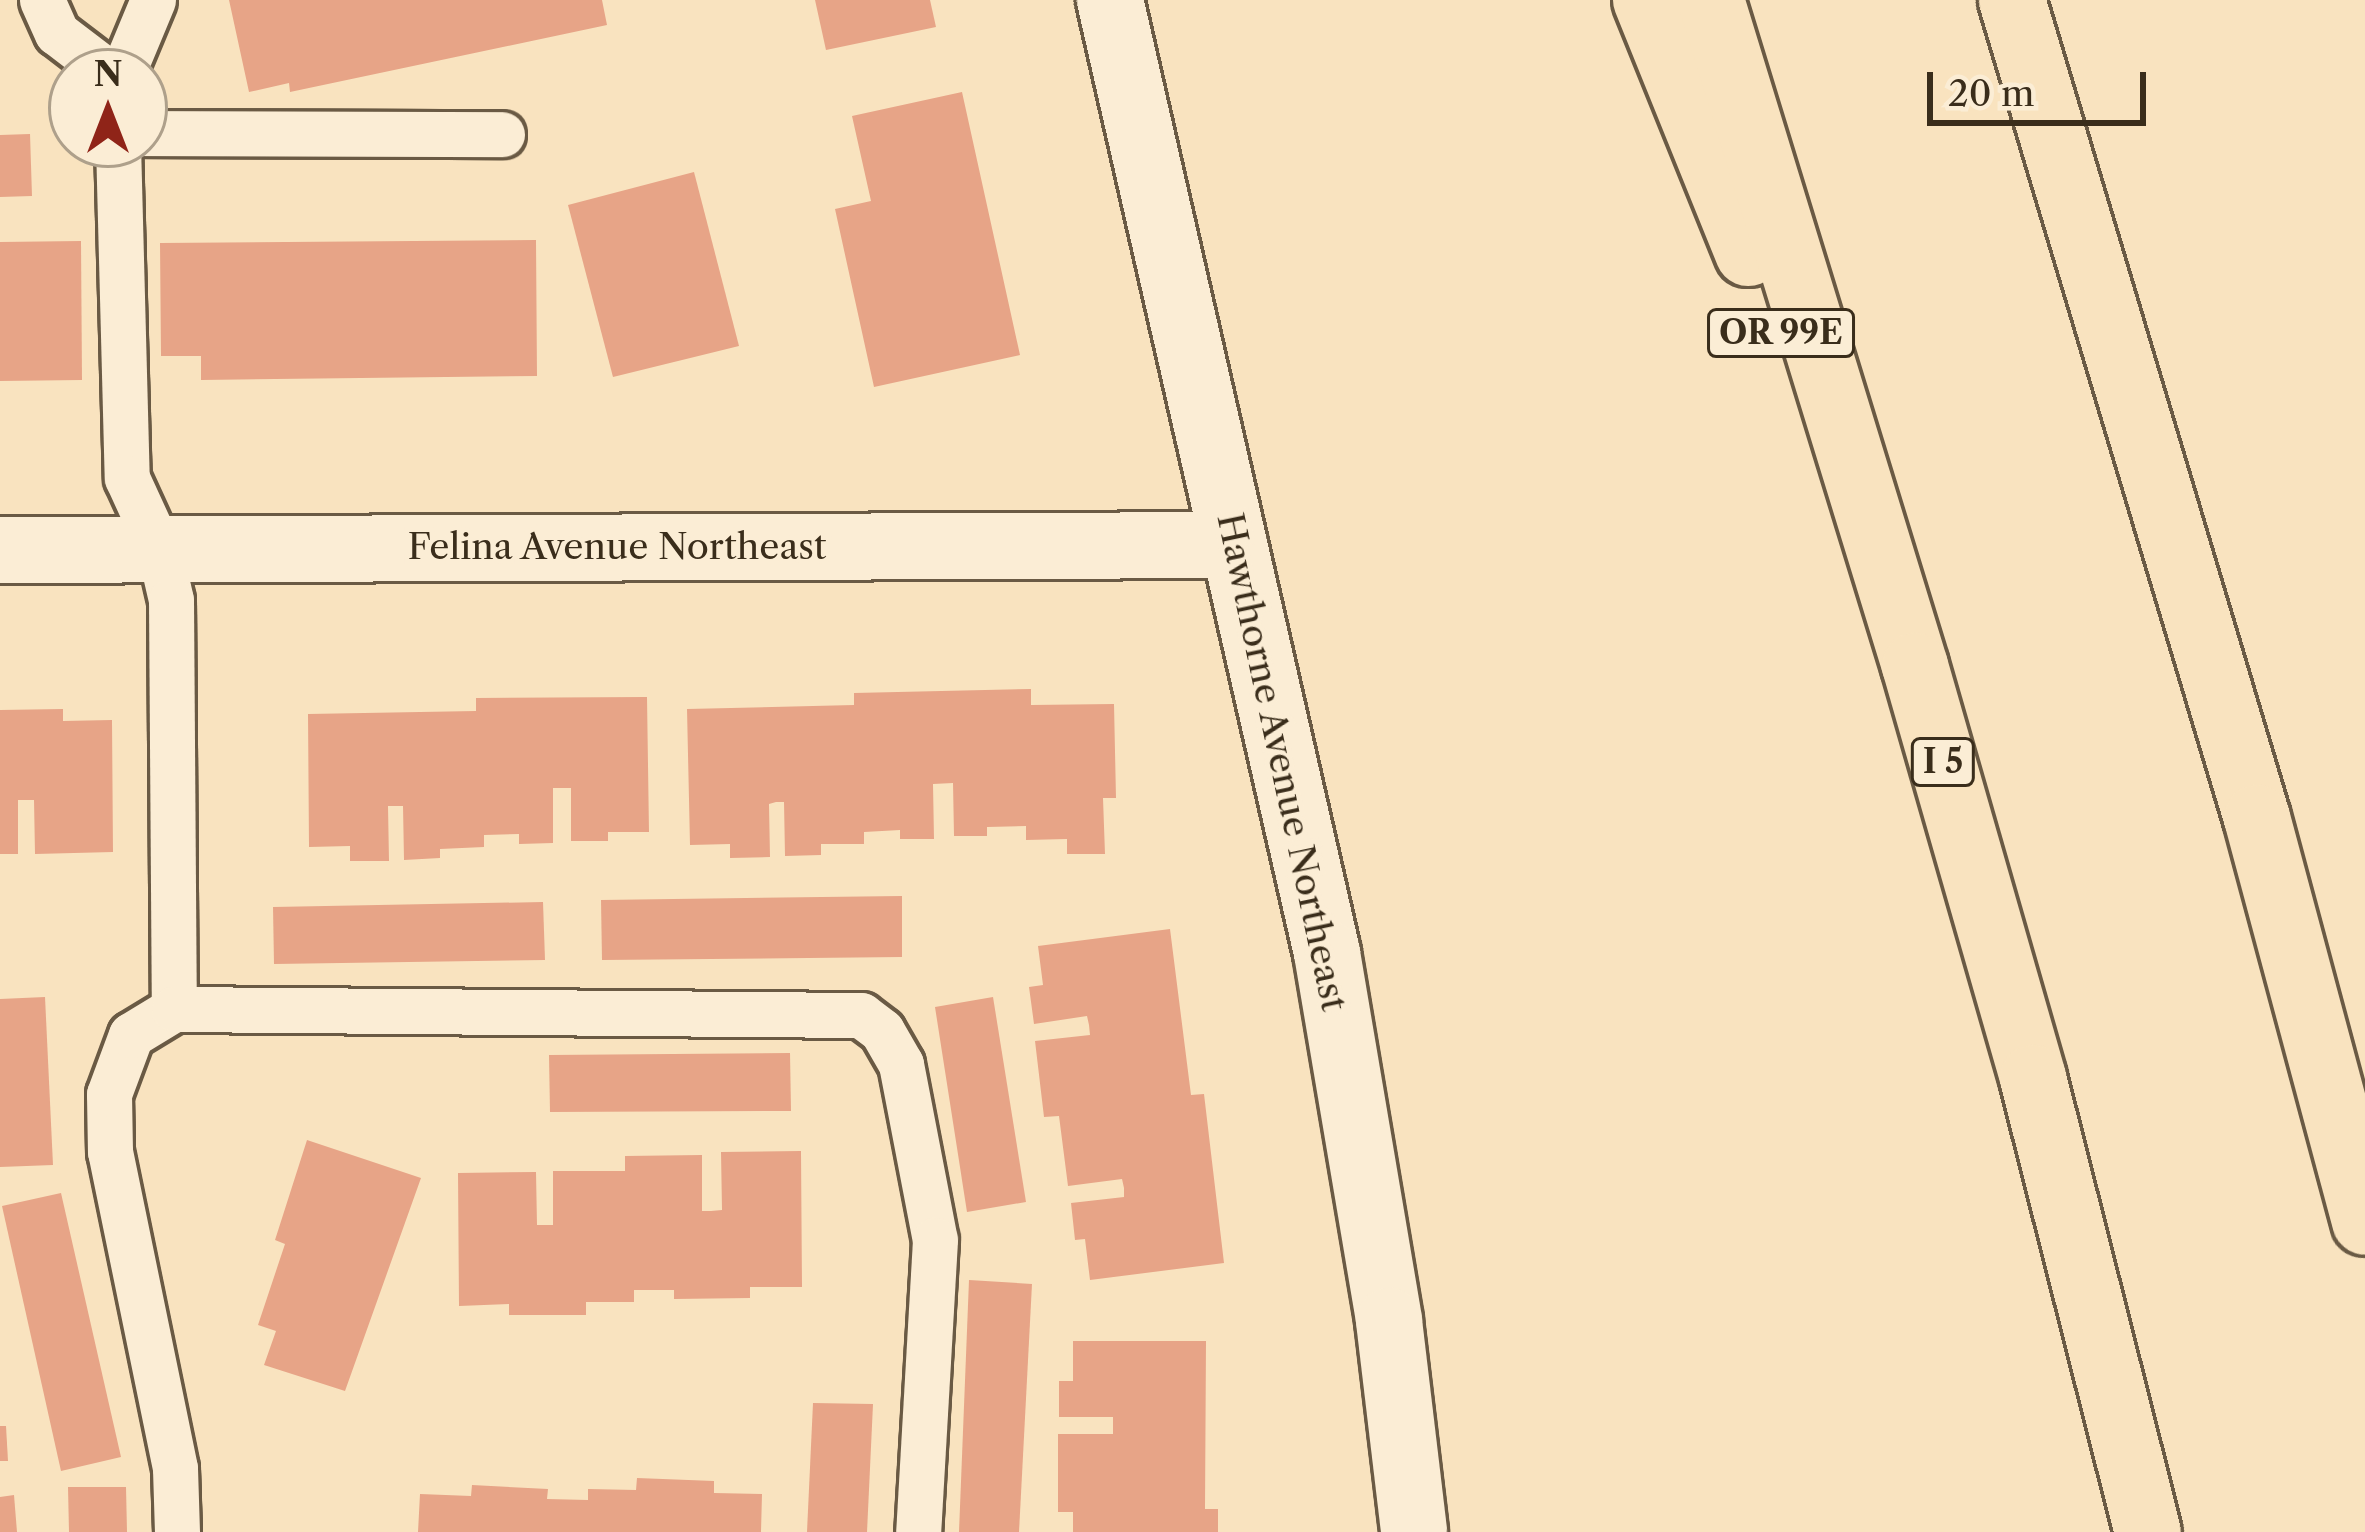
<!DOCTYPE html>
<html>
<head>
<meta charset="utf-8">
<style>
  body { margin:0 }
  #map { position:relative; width:2365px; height:1532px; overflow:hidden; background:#f9e3bf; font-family:"Libre Caslon Text",serif }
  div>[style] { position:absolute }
  .building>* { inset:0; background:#e7a487 }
  .roads { filter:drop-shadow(3px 0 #6a5a44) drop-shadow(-3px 0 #6a5a44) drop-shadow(0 3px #6a5a44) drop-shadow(0 -3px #6a5a44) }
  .lane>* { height:45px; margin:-22.5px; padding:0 22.5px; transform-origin:22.5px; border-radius:22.5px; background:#fbedd5 }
  .street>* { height:66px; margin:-33px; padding:0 33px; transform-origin:33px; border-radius:33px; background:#fbedd5 }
  .secondary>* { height:66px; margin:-33px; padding:0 33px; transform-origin:33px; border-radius:33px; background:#fbedd5 }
  .highway>* { height:66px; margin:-33px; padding:0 33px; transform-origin:33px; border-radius:33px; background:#f9e3bf }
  span { translate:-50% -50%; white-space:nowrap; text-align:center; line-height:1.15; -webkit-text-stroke:10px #fbedd5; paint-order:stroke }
  .shield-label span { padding:3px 9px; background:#fbedd5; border:3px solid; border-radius:9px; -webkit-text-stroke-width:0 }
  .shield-label { font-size:33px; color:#3a2d1b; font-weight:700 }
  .street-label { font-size:36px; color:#3a2d1b }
  .north { position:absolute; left:48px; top:48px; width:120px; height:120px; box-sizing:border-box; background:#fbedd5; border:3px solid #aea08b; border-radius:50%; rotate:0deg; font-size:33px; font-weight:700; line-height:48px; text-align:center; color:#3a2d1b }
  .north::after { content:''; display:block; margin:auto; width:42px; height:54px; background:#8f2418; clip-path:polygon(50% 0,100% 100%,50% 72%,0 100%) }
  .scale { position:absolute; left:1927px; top:72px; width:219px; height:54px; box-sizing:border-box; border:6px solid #3a2d1b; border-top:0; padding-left:15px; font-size:36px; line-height:42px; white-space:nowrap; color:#3a2d1b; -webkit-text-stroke:9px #fbedd5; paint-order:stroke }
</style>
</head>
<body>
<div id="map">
  <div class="building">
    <i style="clip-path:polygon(229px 0,602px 0,607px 25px,290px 92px,289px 83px,249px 92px)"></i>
    <i style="clip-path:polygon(815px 0,930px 0,936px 27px,826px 50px)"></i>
    <i style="clip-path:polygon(962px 92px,1020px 355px,874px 387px,835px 209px,871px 201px,852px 116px)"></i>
    <i style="clip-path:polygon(30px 134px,32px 196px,0 197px,0 135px)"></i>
    <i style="clip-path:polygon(694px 172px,739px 346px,613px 377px,568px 205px)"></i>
    <i style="clip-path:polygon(536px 240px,537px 376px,201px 380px,201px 356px,161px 356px,160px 243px)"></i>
    <i style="clip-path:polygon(81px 241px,82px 380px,0 381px,0 242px)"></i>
    <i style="clip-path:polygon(1031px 689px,1031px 705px,1114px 704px,1116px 798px,1103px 798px,1105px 854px,1067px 854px,1067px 839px,1026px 840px,1026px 826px,987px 827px,987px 836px,954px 836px,953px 783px,933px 784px,934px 839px,900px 839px,900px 830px,864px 832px,864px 844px,821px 844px,821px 855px,785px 856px,784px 802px,776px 802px,769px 804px,770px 857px,730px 858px,730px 844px,690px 845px,687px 709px,854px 705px,854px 693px)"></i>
    <i style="clip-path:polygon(647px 697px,649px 832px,608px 832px,608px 841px,571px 841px,571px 788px,553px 788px,553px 843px,519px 844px,519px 834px,484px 835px,484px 847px,440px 849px,440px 858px,404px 860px,403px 806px,388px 806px,389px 861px,350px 861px,350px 846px,309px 847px,308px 714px,476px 711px,476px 698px)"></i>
    <i style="clip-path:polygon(63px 709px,63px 721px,112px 720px,113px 852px,35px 854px,34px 800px,18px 800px,18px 854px,0 854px,0 710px)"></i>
    <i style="clip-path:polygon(902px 896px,902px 957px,602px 960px,601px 900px)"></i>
    <i style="clip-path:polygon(543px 902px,545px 960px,274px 964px,273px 907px)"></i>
    <i style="clip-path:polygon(1170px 929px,1191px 1095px,1204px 1094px,1224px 1263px,1090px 1280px,1085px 1239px,1075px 1240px,1071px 1203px,1124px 1197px,1124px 1188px,1122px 1179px,1068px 1186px,1059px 1116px,1044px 1117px,1035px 1041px,1090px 1035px,1089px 1025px,1087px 1016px,1034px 1024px,1029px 987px,1043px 985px,1038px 946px)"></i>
    <i style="clip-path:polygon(45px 997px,53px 1165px,0 1167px,0 999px)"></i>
    <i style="clip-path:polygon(993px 997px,1026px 1202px,967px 1212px,935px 1007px)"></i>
    <i style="clip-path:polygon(790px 1053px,791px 1111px,550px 1112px,549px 1055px)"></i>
    <i style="clip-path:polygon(307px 1140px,421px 1178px,345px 1391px,264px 1365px,276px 1331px,258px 1325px,285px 1244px,275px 1240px)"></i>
    <i style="clip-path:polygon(801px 1151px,802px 1287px,750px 1287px,750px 1298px,674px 1299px,674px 1290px,634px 1290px,634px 1302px,586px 1302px,586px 1315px,509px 1315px,509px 1304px,459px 1306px,458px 1173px,536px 1172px,537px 1225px,553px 1225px,553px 1171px,625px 1171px,625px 1156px,702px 1155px,702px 1211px,711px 1211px,722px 1210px,721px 1152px)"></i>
    <i style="clip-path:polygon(61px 1193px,121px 1457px,61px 1471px,2px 1206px)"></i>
    <i style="clip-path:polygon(969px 1280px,1032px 1284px,1019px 1532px,959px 1532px)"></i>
    <i style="clip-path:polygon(1073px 1341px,1206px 1341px,1205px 1509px,1218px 1509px,1218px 1532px,1073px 1532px,1073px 1512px,1058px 1512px,1058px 1434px,1113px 1434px,1113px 1417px,1059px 1417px,1059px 1381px,1073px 1381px)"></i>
    <i style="clip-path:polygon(813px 1403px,873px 1404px,867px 1532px,807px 1532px)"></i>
    <i style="clip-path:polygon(0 1426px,6px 1426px,8px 1461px,0 1461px)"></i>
    <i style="clip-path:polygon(637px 1478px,714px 1481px,714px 1493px,762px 1494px,761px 1532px,418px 1532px,420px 1494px,471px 1496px,472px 1485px,548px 1489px,547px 1499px,588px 1500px,588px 1489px,636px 1490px)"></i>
    <i style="clip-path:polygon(68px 1487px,126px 1487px,127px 1532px,69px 1532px)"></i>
    <i style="clip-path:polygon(14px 1495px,17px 1532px,0 1532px,0 1497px)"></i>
  </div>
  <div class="roads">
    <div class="lane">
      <i style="left:42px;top:0;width:36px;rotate:66deg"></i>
      <i style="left:57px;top:33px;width:64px;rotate:37.4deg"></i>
      <i style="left:123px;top:72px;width:78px;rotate:-67.4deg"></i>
      <i style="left:144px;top:133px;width:358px;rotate:0.2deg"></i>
      <i style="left:118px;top:144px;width:334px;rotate:88.5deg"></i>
      <i style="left:127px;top:478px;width:77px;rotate:65.4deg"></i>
      <i style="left:159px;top:548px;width:53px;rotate:77deg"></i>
      <i style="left:171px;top:600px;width:409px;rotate:89.6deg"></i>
      <i style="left:177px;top:1532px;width:64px;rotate:-91.8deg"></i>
      <i style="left:175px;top:1468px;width:323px;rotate:-101.6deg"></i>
      <i style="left:110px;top:1152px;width:58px;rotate:-91deg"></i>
      <i style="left:109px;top:1094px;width:63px;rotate:-69.6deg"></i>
      <i style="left:131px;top:1035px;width:50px;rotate:-31.2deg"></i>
      <i style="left:174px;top:1009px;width:687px;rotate:0.5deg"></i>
      <i style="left:861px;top:1015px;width:26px;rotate:37deg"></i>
      <i style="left:882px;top:1031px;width:38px;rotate:60deg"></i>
      <i style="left:901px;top:1064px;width:179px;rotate:79.1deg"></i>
      <i style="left:935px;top:1240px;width:292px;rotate:93.3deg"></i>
    </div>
    <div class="street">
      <i style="left:0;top:550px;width:1234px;rotate:-0.23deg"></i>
    </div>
    <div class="secondary">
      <i style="left:1110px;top:0;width:977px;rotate:77.17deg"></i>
      <i style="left:1327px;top:953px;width:373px;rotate:80.4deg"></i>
      <i style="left:1389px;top:1321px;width:212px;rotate:83.2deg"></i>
    </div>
    <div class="highway">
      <i style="left:1646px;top:0;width:273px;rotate:68deg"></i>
      <i style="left:1711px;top:0;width:697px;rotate:72.97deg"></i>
      <i style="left:1915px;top:666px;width:429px;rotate:74deg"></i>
      <i style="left:2033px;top:1078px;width:468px;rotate:75.8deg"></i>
      <i style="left:2012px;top:0;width:854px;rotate:73.33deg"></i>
      <i style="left:2257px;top:818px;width:418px;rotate:75deg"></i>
    </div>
  </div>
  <div class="shield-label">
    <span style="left:1781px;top:333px">OR 99E</span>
    <span style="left:1943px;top:762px">I 5</span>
  </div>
  <div class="street-label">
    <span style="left:617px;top:547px">Felina Avenue Northeast</span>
    <span style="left:1282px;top:762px;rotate:78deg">Hawthorne Avenue Northeast</span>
  </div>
  <div class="north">N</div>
  <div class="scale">20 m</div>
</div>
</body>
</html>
